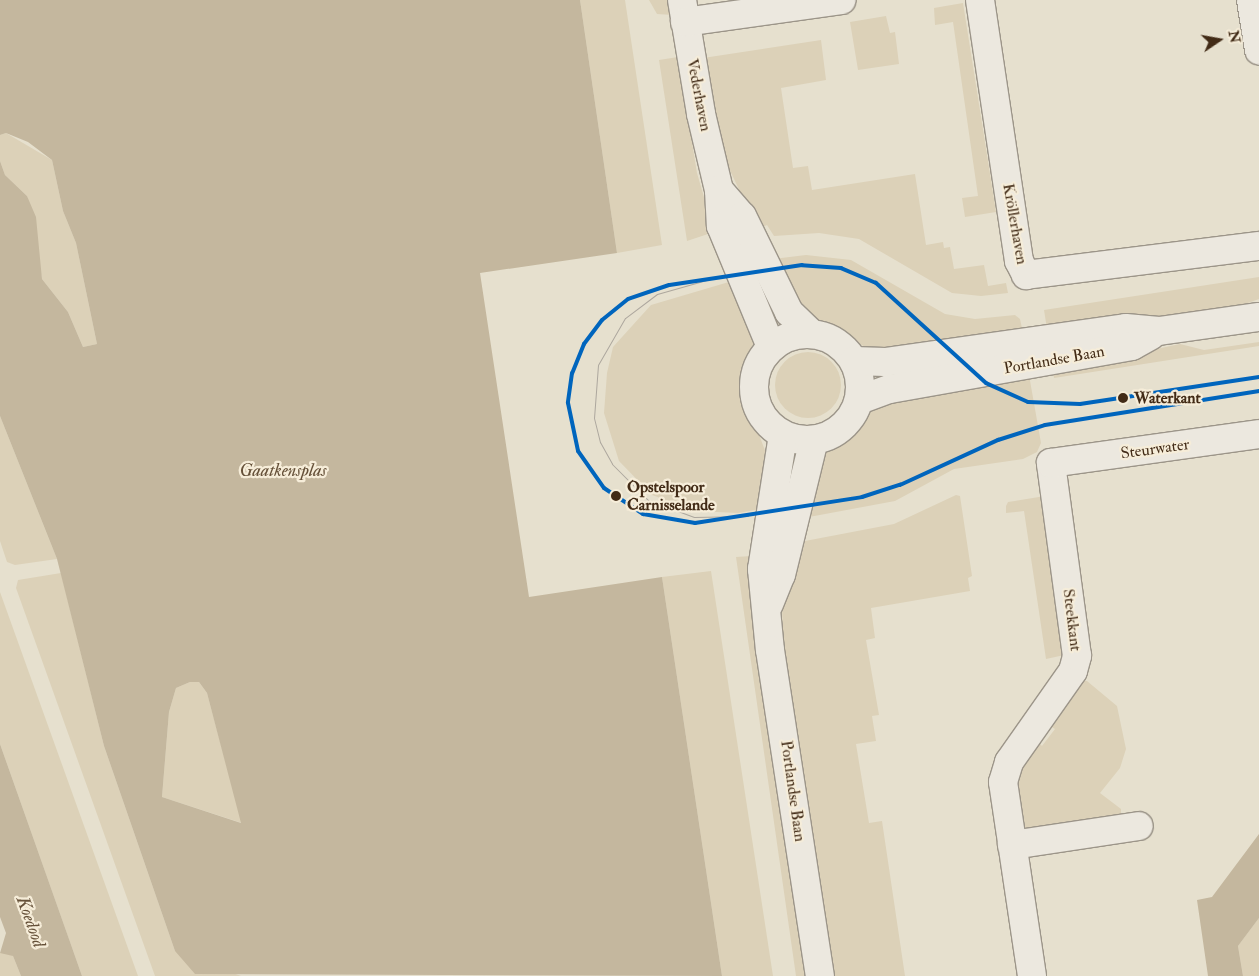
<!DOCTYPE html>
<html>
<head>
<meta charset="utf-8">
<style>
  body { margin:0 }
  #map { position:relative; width:1259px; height:976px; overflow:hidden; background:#e6e0ce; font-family:"IM FELL Double Pica",serif }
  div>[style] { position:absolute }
  .green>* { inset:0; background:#dcd1b8 }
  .round { border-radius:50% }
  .water>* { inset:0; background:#c4b79e }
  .roads { filter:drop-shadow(1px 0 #9c9589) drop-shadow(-1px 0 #9c9589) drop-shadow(0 1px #9c9589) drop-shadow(0 -1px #9c9589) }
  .street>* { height:28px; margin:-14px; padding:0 14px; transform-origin:14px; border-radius:14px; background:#ece8df }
  .secondary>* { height:28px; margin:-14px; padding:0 14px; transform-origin:14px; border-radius:14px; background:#ece8df }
  .secondary>.ring { margin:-14px; padding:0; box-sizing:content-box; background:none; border:28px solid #ece8df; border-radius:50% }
  .tram>* { height:1px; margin:-0.5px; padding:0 0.5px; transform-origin:0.5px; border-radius:0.5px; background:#ada79e }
  .tram-1>* { height:4px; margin:-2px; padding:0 2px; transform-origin:2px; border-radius:2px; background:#0065bd }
  .dots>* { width:14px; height:14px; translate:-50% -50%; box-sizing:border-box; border:2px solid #f6edd9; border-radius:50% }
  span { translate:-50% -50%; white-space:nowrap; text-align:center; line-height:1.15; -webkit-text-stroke:4.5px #f6edd9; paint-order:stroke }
  .street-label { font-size:16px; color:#422b16 }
  .stop-label { font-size:16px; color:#422b16; font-weight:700 }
  .left { translate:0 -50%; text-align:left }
  .water-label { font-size:18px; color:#655038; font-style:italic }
  .north { position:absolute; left:1194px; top:15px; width:50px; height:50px; -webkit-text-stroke:4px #f6edd9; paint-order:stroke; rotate:78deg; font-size:14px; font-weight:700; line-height:20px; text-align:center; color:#422b16 }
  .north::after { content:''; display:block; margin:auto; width:18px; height:22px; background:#422b16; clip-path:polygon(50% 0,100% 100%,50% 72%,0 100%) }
</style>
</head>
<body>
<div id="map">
  <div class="green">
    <i style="clip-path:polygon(580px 0,625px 0,662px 245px,617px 253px)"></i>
    <i style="clip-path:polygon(649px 0,671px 0,673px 15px,657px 14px)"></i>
    <i style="clip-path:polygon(963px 3px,996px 212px,965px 217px,962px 198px,978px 196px,953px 22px,935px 25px,934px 8px)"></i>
    <i style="clip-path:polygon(886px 16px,890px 33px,895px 32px,899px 64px,858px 70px,850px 22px)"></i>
    <i style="clip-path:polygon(821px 40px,826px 80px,781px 88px,793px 168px,808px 166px,812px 190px,915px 174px,926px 245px,943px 242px,944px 248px,950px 247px,954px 269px,984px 265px,988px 286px,1006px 283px,1008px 293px,981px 296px,952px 293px,859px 239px,819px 233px,774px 236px,767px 225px,758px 229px,723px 156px,703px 58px)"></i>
    <i style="clip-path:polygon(678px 57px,697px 173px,714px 232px,687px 241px,659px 60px)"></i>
    <i style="clip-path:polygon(6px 133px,52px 160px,63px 211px,76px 243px,97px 344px,83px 347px,68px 312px,42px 279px,27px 196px,5px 175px,0 161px,0 135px)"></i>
    <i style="clip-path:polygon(806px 255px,851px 260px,945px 314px,975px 319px,1015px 315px,1020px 319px,1023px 333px,871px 350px,807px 316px,773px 259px)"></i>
    <i style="clip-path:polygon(1259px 277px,1259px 299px,1234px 308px,1047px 329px,1044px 310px)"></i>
    <i style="clip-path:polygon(739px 279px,756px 339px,746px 372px,744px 394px,767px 456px,761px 509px,738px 513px,696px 511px,652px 495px,619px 461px,604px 413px,607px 373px,613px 347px,651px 305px)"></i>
    <i style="clip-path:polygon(1259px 342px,1259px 346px,1054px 378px,1053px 371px,1180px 344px,1204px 350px)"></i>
    <i class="round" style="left:775px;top:352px;width:66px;height:66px"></i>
    <i style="clip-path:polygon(1029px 375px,1041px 443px,1037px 452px,1023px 459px,954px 469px,895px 501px,809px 517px,820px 454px,865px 421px,874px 406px)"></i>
    <i style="clip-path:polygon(0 416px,57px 559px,15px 565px,7px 562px,0 541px)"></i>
    <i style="clip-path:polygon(956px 495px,960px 496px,972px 576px,968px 578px,970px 591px,871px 608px,875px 638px,866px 640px,879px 715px,872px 716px,876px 741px,856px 744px,869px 823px,882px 821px,905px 976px,832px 976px,783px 637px,782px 607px,795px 551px,802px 553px,805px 541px,894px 524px)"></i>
    <i style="clip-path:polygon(1045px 496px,1069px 654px,1046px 659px,1024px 511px,1006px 513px,1006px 506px,1008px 502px)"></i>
    <i style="clip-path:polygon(751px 556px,753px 620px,805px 976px,796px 976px,736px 557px)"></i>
    <i style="clip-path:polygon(711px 571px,773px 976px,722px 976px,662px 577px)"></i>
    <i style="clip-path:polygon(61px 573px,104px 746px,175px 951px,241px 976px,155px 976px,16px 588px,18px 580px)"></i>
    <i style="clip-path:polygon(0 592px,138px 976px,82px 976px,0 744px)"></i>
    <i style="clip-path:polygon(1082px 681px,1087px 681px,1117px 706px,1126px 749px,1120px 768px,1100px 793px,1121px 809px,1121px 814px,1025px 828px,1021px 825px,1015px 776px,1038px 742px,1042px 746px,1055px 729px,1049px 725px)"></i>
    <i style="clip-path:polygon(190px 682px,199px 682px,207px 693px,242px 823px,162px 797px,169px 712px,176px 688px)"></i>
    <i style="clip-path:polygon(1259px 918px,1259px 976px,1243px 976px,1238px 946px)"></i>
    <i style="clip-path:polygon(7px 951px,13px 956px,21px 976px,0 976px,0 953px)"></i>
  </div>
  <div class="water">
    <i style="clip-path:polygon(evenodd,0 0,580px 0,617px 253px,480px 273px,529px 597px,662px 577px,722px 976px,195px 974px,175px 951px,104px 746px,57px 559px,0 416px,0 161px,5px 175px,27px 196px,36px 217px,42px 279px,68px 312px,83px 347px,97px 344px,76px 243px,63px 211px,52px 160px,28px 142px,6px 133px,0 135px,0 0,190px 682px,199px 682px,207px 693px,241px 823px,162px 797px,169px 712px,176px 688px,190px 682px)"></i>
    <i style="clip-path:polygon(0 744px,69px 939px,82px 976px,21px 976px,13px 956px,0 953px,6px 933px,0 917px)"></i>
    <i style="clip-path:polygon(1259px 834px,1259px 918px,1238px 946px,1243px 976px,1208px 976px,1197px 900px,1212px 897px)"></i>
  </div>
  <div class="roads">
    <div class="street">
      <i style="left:682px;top:0;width:116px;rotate:80.5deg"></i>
      <i style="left:701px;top:114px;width:78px;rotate:76.7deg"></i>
      <i style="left:719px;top:190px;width:36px;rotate:87deg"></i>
      <i style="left:721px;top:226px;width:131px;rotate:67.5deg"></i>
      <i style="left:980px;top:0;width:264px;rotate:81.5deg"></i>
      <i style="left:1019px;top:261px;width:16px;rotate:63deg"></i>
      <i style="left:1026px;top:275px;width:235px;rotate:-7.1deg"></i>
      <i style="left:1251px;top:0;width:51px;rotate:80.9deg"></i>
      <i style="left:685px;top:22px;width:158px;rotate:-8deg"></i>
      <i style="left:719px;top:190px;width:35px;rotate:49deg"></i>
      <i style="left:742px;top:216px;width:107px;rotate:63.9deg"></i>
      <i style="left:789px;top:312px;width:30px;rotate:44deg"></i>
      <i style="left:1012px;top:845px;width:128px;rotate:-8.5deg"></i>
      <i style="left:1032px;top:976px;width:196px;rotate:-98.5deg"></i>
      <i style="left:1003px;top:782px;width:21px;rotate:-73deg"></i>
      <i style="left:1009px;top:762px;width:111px;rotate:-54.9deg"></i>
      <i style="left:1073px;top:671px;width:16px;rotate:-75deg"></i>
      <i style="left:1077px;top:656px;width:195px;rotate:-97.7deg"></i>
      <i style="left:1051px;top:463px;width:210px;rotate:-7.9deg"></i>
    </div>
    <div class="secondary">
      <i class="ring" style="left:754px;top:334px;width:78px;height:78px"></i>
      <i style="left:854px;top:361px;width:31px;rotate:2deg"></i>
      <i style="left:885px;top:362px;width:243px;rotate:-8deg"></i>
      <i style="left:1126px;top:328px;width:33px;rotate:5deg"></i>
      <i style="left:1159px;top:331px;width:101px;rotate:-8deg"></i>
      <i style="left:859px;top:400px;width:33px;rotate:-20deg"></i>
      <i style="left:890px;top:389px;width:246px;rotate:-10.1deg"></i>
      <i style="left:1132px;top:346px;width:21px;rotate:-29deg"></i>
      <i style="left:783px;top:435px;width:136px;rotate:98.9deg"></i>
      <i style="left:762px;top:569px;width:81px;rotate:84.4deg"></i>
      <i style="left:770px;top:650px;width:330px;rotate:81.3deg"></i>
      <i style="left:769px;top:604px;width:31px;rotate:-68deg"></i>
      <i style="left:781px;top:575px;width:139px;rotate:-76.3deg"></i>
    </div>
  </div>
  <div class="tram">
    <i style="left:710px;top:279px;width:55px;rotate:164.2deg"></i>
    <i style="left:657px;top:294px;width:40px;rotate:143deg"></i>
    <i style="left:625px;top:318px;width:54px;rotate:119.9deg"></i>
    <i style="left:598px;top:365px;width:53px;rotate:94.3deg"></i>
    <i style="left:594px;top:418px;width:25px;rotate:76deg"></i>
    <i style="left:600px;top:442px;width:25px;rotate:61deg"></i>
    <i style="left:612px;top:464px;width:51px;rotate:45deg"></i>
    <i style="left:648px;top:500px;width:49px;rotate:20.3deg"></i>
    <i style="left:694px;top:517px;width:54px;rotate:-1.1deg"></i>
  </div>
  <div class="tram-1">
    <i style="left:1259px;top:377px;width:181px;rotate:171.4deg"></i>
    <i style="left:1080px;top:404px;width:52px;rotate:-177.8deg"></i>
    <i style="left:1028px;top:402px;width:46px;rotate:-155.7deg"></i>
    <i style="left:986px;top:383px;width:149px;rotate:-137.7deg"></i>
    <i style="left:876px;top:283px;width:38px;rotate:-157deg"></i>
    <i style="left:841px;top:268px;width:39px;rotate:-176deg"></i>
    <i style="left:802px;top:265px;width:134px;rotate:171.4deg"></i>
    <i style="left:669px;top:285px;width:43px;rotate:161.1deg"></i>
    <i style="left:628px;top:299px;width:33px;rotate:141deg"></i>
    <i style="left:602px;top:320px;width:30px;rotate:127deg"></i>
    <i style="left:584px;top:344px;width:31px;rotate:112deg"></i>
    <i style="left:572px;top:373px;width:30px;rotate:98deg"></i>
    <i style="left:568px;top:403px;width:49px;rotate:78.2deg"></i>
    <i style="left:578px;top:451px;width:45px;rotate:54.9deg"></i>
    <i style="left:604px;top:488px;width:47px;rotate:33.7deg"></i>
    <i style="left:643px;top:514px;width:53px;rotate:9.8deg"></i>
    <i style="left:695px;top:523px;width:169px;rotate:-8.8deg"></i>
    <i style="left:862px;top:497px;width:40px;rotate:-18deg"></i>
    <i style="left:900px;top:485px;width:108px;rotate:-24.7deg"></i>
    <i style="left:998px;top:440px;width:49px;rotate:-17.7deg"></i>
    <i style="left:1045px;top:425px;width:217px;rotate:-9deg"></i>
  </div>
  <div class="dots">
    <i style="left:1123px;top:398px;background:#422b16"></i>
    <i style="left:616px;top:496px;background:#422b16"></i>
  </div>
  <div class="street-label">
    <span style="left:699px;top:95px;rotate:79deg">Vederhaven</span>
    <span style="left:1015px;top:224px;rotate:80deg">Kröllerhaven</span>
    <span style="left:1054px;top:360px;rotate:-10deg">Portlandse Baan</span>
    <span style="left:1155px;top:449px;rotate:-8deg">Steurwater</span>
    <span style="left:1072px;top:620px;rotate:83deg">Steekkant</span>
    <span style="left:793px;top:791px;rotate:82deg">Portlandse Baan</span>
  </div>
  <div class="stop-label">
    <span class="left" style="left:1134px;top:398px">Waterkant</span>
    <span class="left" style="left:627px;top:496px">Opstelspoor<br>Carnisselande</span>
  </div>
  <div class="water-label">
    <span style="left:283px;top:471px">Gaatkensplas</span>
    <span style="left:30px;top:922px;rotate:70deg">Koedood</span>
  </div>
  <div class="north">N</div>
</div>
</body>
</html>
